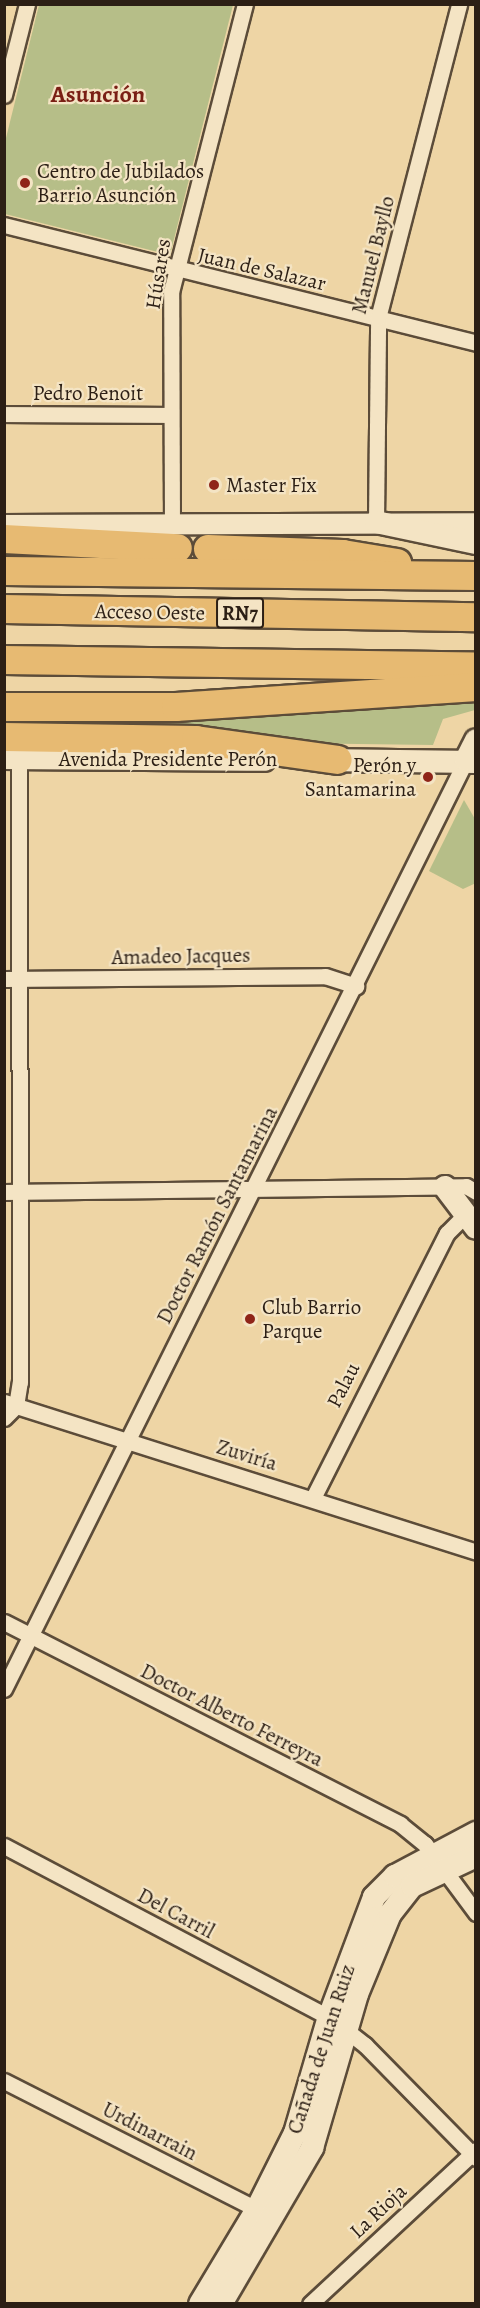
<!DOCTYPE html>
<html>
<head>
<meta charset="utf-8">
<style>
  body { margin:0 }
  #map { position:relative; width:480px; height:2308px; overflow:hidden; background:#eed5a5; font-family:Alegreya,serif }
  div>[style] { position:absolute }
  .green>* { inset:0; background:#b6be88 }
  .roads { filter:drop-shadow(2px 0 #5c4c39) drop-shadow(-2px 0 #5c4c39) drop-shadow(0 2px #5c4c39) drop-shadow(0 -2px #5c4c39) }
  .minor>* { height:15px; margin:-7.5px; padding:0 7.5px; transform-origin:7.5px; border-radius:7.5px; background:#f4e4c4 }
  .tertiary>* { height:20px; margin:-10px; padding:0 10px; transform-origin:10px; border-radius:10px; background:#f4e4c4 }
  .secondary>* { height:22px; margin:-11px; padding:0 11px; transform-origin:11px; border-radius:11px; background:#f4e4c4 }
  .motorway>* { height:28px; margin:-14px; padding:0 14px; transform-origin:14px; border-radius:14px; background:#e7ba72 }
  .dots>* { width:16px; height:16px; translate:-50% -50%; box-sizing:border-box; border:3px solid #f4e4c4; border-radius:50% }
  span { translate:-50% -50%; white-space:nowrap; text-align:center; line-height:1.15; -webkit-text-stroke:4.5px #f4e4c4; paint-order:stroke }
  .shield-label span { padding:2px 4px; background:#f4e4c4; border:2px solid; border-radius:4px; -webkit-text-stroke-width:0 }
  .shield-label { font-size:20px; color:#2c1f15; font-weight:700 }
  .poi-label { font-size:21px; color:#2c1f15 }
  .left { translate:0 -50%; text-align:left }
  .right { translate:-100% -50%; text-align:right }
  .street-label { font-size:21px; color:#2c1f15 }
  .quarter-label { font-size:24px; color:#7a1f14; font-weight:700 }
  .frame { position:absolute; inset:0; border:6px solid #2c1f15; pointer-events:none }
</style>
</head>
<body>
<div id="map">
  <div class="green">
    <i style="clip-path:polygon(39px 5px,233px 5px,170px 255px,5px 214px,5px 142px)"></i>
    <i style="clip-path:polygon(475px 701px,475px 710px,443px 719px,433px 745px,283px 743px,5px 724px,156px 724px,272px 708px)"></i>
    <i style="clip-path:polygon(464px 800px,475px 819px,476px 883px,463px 889px,429px 871px)"></i>
  </div>
  <div class="roads">
    <div class="minor">
      <i style="left:4px;top:95px;width:94px;rotate:-75.8deg"></i>
      <i style="left:4px;top:225px;width:487px;rotate:14deg"></i>
      <i style="left:4px;top:414px;width:167px;rotate:0.3deg"></i>
      <i style="left:172px;top:522px;width:230px;rotate:-90.2deg"></i>
      <i style="left:171px;top:292px;width:297px;rotate:-75.6deg"></i>
      <i style="left:376px;top:522px;width:204px;rotate:-89.4deg"></i>
      <i style="left:378px;top:318px;width:324px;rotate:-75.5deg"></i>
      <i style="left:4px;top:979px;width:321px;rotate:-0.5deg"></i>
      <i style="left:325px;top:976px;width:33px;rotate:18deg"></i>
      <i style="left:4px;top:1192px;width:462px;rotate:-0.7deg"></i>
      <i style="left:466px;top:1186px;width:12px;rotate:31deg"></i>
      <i style="left:4px;top:1402px;width:495px;rotate:17.6deg"></i>
      <i style="left:4px;top:1418px;width:17px;rotate:-45deg"></i>
      <i style="left:16px;top:1406px;width:24px;rotate:-81deg"></i>
      <i style="left:20px;top:1382px;width:624px;rotate:-90.09deg"></i>
      <i style="left:313px;top:1498px;width:297px;rotate:-63.2deg"></i>
      <i style="left:447px;top:1233px;width:27px;rotate:-45deg"></i>
      <i style="left:4px;top:1622px;width:445px;rotate:27deg"></i>
      <i style="left:400px;top:1824px;width:32px;rotate:39deg"></i>
      <i style="left:425px;top:1844px;width:86px;rotate:53.5deg"></i>
      <i style="left:4px;top:1689px;width:1038px;rotate:-63.56deg"></i>
      <i style="left:4px;top:1846px;width:367px;rotate:27.8deg"></i>
      <i style="left:329px;top:2017px;width:46px;rotate:37.9deg"></i>
      <i style="left:365px;top:2045px;width:158px;rotate:45.5deg"></i>
      <i style="left:4px;top:2081px;width:292px;rotate:26.9deg"></i>
      <i style="left:310px;top:2304px;width:226px;rotate:-42.9deg"></i>
    </div>
    <div class="tertiary">
      <i style="left:4px;top:525px;width:472px;rotate:-0.2deg"></i>
    </div>
    <div class="secondary">
      <i style="left:376px;top:522px;width:102px;rotate:11.9deg"></i>
      <i style="left:4px;top:758px;width:260px;rotate:0.4deg"></i>
      <i style="left:321px;top:760px;width:155px;rotate:0.7deg"></i>
      <i style="left:466px;top:760px;width:22px;rotate:-63deg"></i>
      <i style="left:445px;top:1187px;width:51px;rotate:52.9deg"></i>
      <i style="left:200px;top:2304px;width:111px;rotate:-59deg"></i>
      <i style="left:257px;top:2209px;width:85px;rotate:-63.4deg"></i>
      <i style="left:295px;top:2133px;width:121px;rotate:-73.7deg"></i>
      <i style="left:329px;top:2017px;width:128px;rotate:-69.4deg"></i>
      <i style="left:374px;top:1897px;width:30px;rotate:-45deg"></i>
      <i style="left:395px;top:1876px;width:92px;rotate:-28deg"></i>
      <i style="left:221px;top:2304px;width:181px;rotate:-59.7deg"></i>
      <i style="left:312px;top:2148px;width:160px;rotate:-73.7deg"></i>
      <i style="left:357px;top:1994px;width:87px;rotate:-67.6deg"></i>
      <i style="left:390px;top:1914px;width:36px;rotate:-52deg"></i>
      <i style="left:412px;top:1886px;width:71px;rotate:-25.1deg"></i>
    </div>
    <div class="motorway">
      <i style="left:4px;top:539px;width:174px;rotate:3deg"></i>
      <i style="left:208px;top:549px;width:135px;rotate:2.1deg"></i>
      <i style="left:343px;top:554px;width:55px;rotate:9.5deg"></i>
      <i style="left:4px;top:571px;width:472px;rotate:0.6deg"></i>
      <i style="left:4px;top:609px;width:472px;rotate:1deg"></i>
      <i style="left:4px;top:660px;width:472px;rotate:0.8deg"></i>
      <i style="left:4px;top:707px;width:172px"></i>
      <i style="left:176px;top:707px;width:301px;rotate:-3.8deg"></i>
      <i style="left:4px;top:737px;width:192px;rotate:0.9deg"></i>
      <i style="left:196px;top:740px;width:143px;rotate:8deg"></i>
    </div>
  </div>
  <div class="dots">
    <i style="left:25px;top:183px;background:#8f2418"></i>
    <i style="left:214px;top:485px;background:#8f2418"></i>
    <i style="left:428px;top:777px;background:#8f2418"></i>
    <i style="left:250px;top:1319px;background:#8f2418"></i>
  </div>
  <div class="shield-label">
    <span style="left:240px;top:613px">RN7</span>
  </div>
  <div class="poi-label">
    <span class="left" style="left:37px;top:183px">Centro de Jubilados<br>Barrio Asunción</span>
    <span class="left" style="left:226px;top:485px">Master Fix</span>
    <span class="right" style="left:416px;top:777px">Perón y<br>Santamarina</span>
    <span class="left" style="left:262px;top:1319px">Club Barrio<br>Parque</span>
  </div>
  <div class="street-label">
    <span style="left:373px;top:255px;rotate:-76deg">Manuel Bayllo</span>
    <span style="left:262px;top:269px;rotate:13deg">Juan de Salazar</span>
    <span style="left:158px;top:274px;rotate:-81deg">Húsares</span>
    <span style="left:88px;top:393px">Pedro Benoit</span>
    <span style="left:150px;top:612px;rotate:1deg">Acceso Oeste</span>
    <span style="left:168px;top:759px">Avenida Presidente Perón</span>
    <span style="left:181px;top:956px;rotate:-1deg">Amadeo Jacques</span>
    <span style="left:217px;top:1215px;rotate:-63deg">Doctor Ramón Santamarina</span>
    <span style="left:343px;top:1385px;rotate:-63deg">Palau</span>
    <span style="left:247px;top:1455px;rotate:17deg">Zuviría</span>
    <span style="left:232px;top:1715px;rotate:27deg">Doctor Alberto Ferreyra</span>
    <span style="left:176px;top:1913px;rotate:28deg">Del Carril</span>
    <span style="left:321px;top:2049px;rotate:-72deg">Cañada de Juan Ruiz</span>
    <span style="left:150px;top:2131px;rotate:27deg">Urdinarrain</span>
    <span style="left:378px;top:2211px;rotate:-43deg">La Rioja</span>
  </div>
  <div class="quarter-label">
    <span style="left:98px;top:95px">Asunción</span>
  </div>
  <div class="frame"></div>
</div>
</body>
</html>
